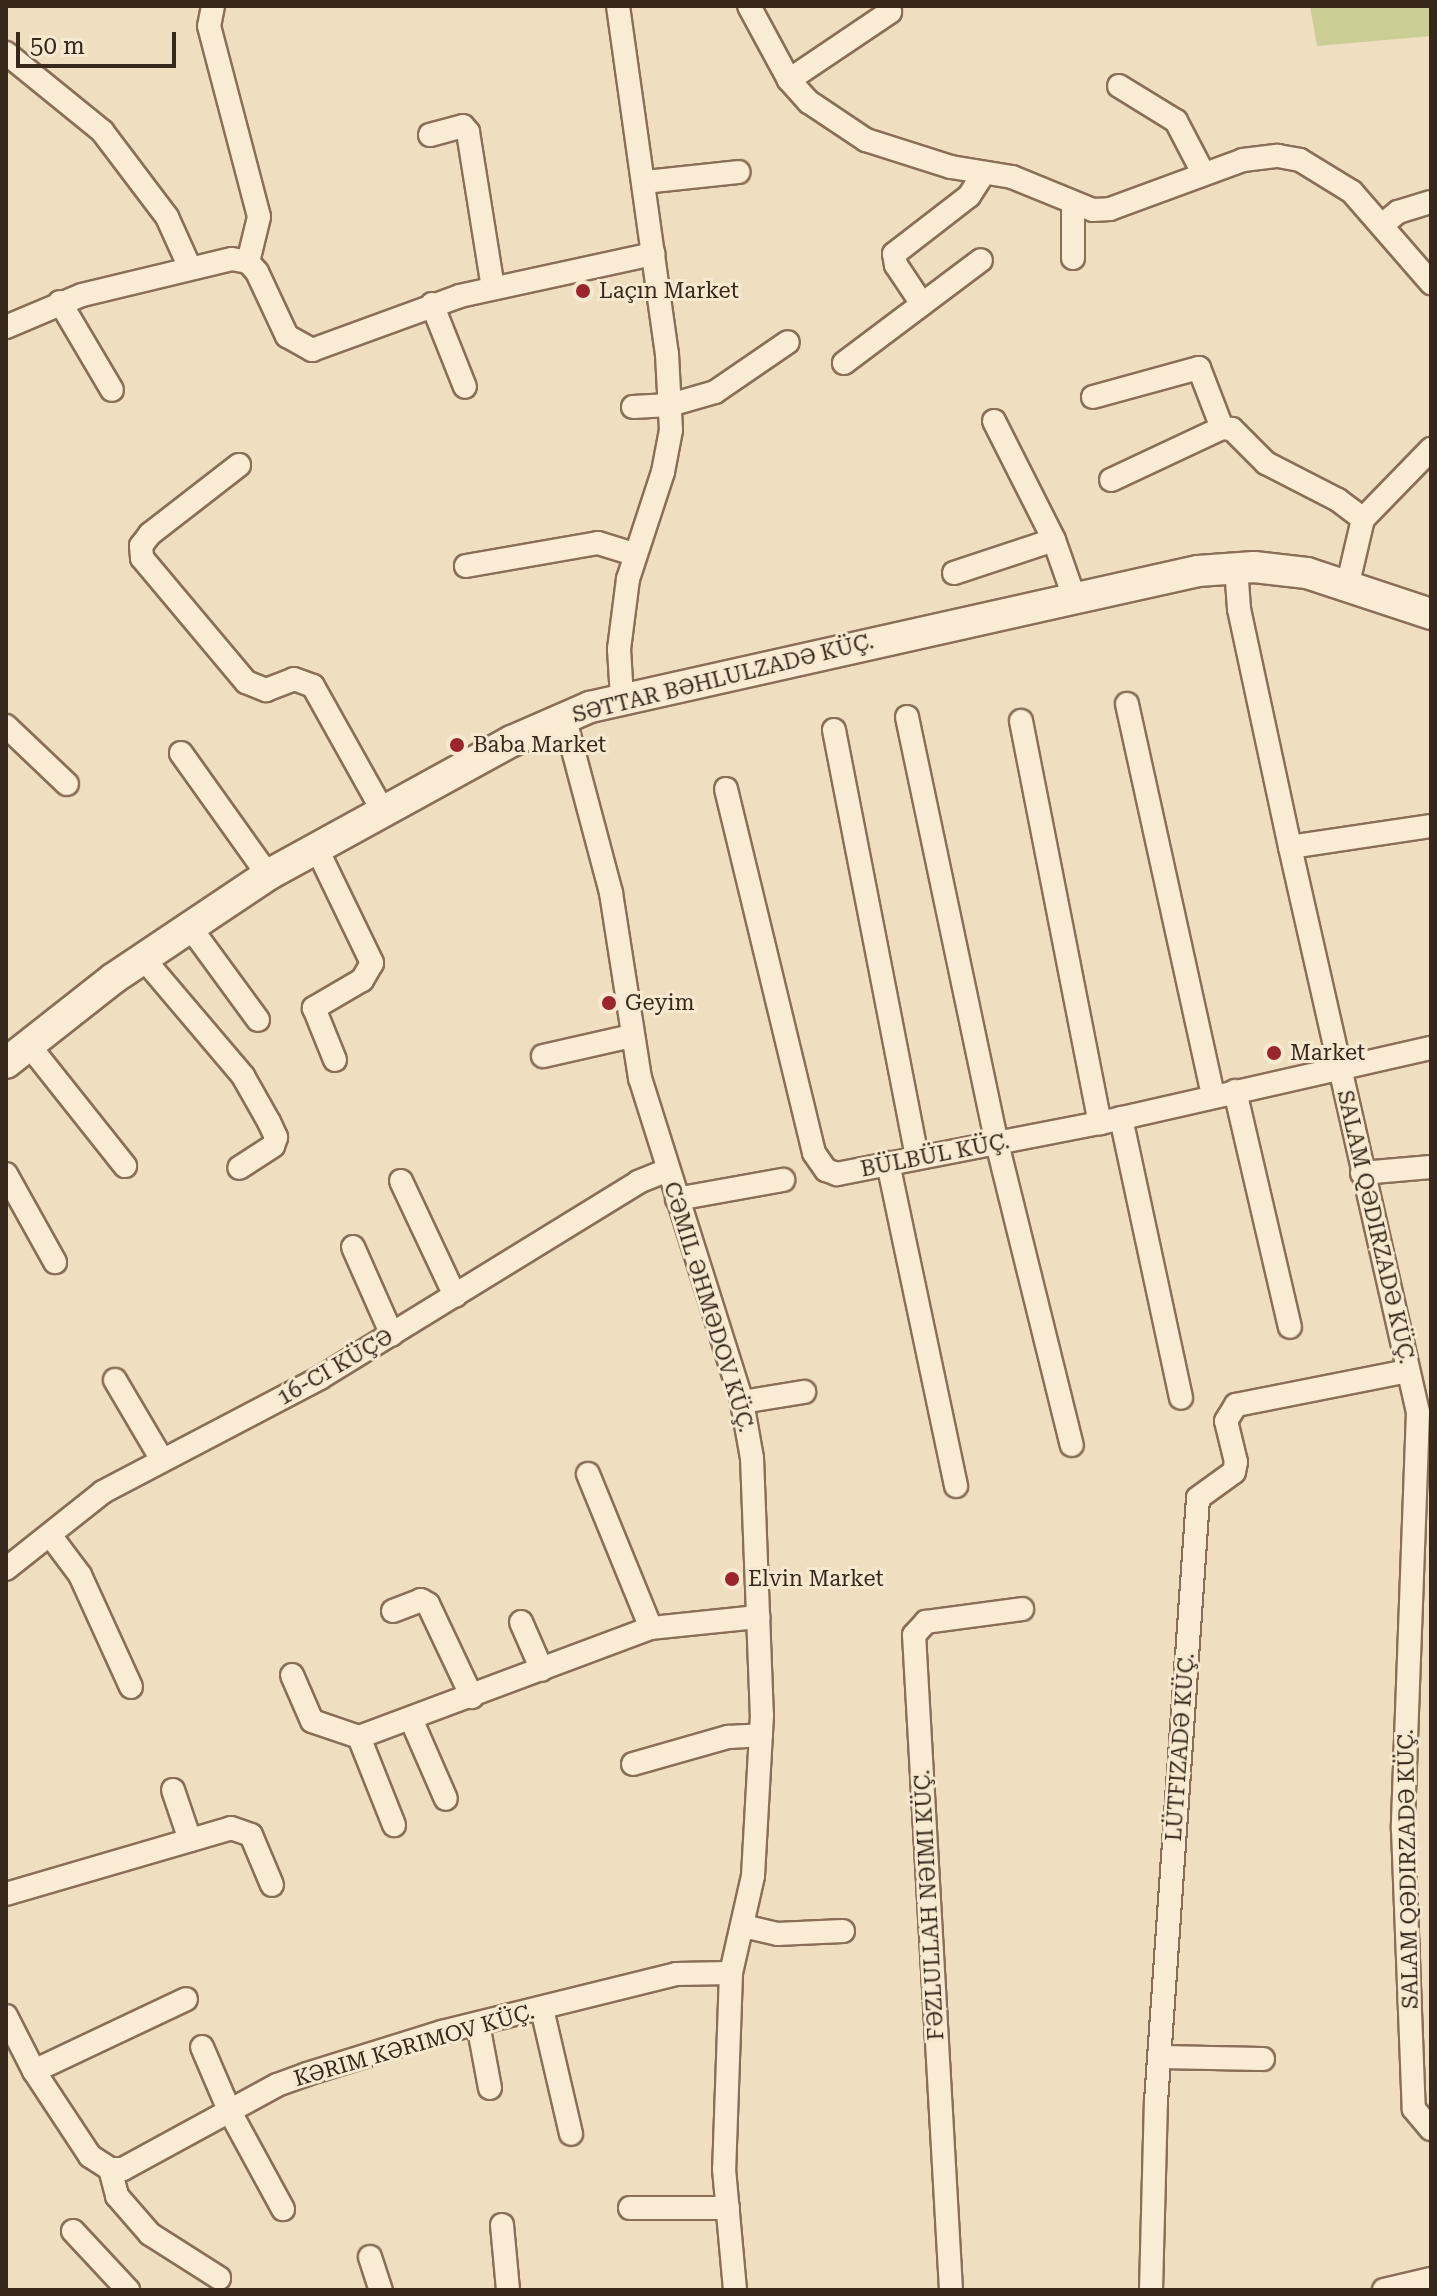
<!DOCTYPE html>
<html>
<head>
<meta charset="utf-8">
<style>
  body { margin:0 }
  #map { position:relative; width:1437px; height:2296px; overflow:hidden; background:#efdec0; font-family:"Roboto Serif",serif }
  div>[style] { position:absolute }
  .green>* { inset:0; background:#cbce94 }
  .roads { filter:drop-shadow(2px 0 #896f57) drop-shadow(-2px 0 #896f57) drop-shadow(0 2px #896f57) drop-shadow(0 -2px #896f57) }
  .street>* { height:22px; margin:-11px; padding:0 11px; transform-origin:11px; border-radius:11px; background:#faecd4 }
  .secondary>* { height:30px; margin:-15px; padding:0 15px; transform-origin:15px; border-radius:15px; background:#faecd4 }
  .dots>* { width:22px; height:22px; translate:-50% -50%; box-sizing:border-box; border:4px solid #f7e9d0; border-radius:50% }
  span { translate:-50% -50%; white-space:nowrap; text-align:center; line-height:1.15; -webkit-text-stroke:6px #f7e9d0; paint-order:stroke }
  .poi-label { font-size:22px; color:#38281c }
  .left { translate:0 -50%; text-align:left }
  .street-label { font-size:22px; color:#38281c }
  .frame { position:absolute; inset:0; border:8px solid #38281c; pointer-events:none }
  .scale { position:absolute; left:16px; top:32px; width:160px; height:36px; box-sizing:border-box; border:4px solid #38281c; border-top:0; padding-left:10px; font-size:24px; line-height:28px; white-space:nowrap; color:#38281c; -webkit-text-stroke:6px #f7e9d0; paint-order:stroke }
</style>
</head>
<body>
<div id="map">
  <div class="green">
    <i style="clip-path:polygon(1310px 6px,1431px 6px,1431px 36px,1317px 46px)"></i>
  </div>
  <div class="roads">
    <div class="street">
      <i style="left:213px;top:6px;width:20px;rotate:101deg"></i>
      <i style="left:209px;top:26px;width:197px;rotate:75.3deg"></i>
      <i style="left:259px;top:217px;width:46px;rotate:103.7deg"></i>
      <i style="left:618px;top:6px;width:351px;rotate:82deg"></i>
      <i style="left:667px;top:354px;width:76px;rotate:87deg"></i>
      <i style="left:671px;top:430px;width:43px;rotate:100.8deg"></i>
      <i style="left:663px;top:472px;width:113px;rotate:108.1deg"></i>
      <i style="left:628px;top:579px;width:71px;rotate:97.3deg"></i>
      <i style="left:619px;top:649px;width:49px;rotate:86.5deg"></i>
      <i style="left:749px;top:6px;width:84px;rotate:61.6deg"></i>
      <i style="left:789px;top:80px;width:30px;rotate:48deg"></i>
      <i style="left:809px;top:102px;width:69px;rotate:33.7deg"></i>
      <i style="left:866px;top:140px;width:89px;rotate:17.6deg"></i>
      <i style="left:951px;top:167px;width:62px;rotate:9.3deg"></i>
      <i style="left:1012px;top:177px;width:87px;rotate:22.2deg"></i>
      <i style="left:1093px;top:210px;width:17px;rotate:-3deg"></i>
      <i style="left:1110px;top:209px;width:142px;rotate:-20.2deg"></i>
      <i style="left:1243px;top:160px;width:35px;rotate:-7deg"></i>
      <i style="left:1278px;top:156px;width:22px;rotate:10deg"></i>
      <i style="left:1300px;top:160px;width:61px;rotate:31.6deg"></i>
      <i style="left:1352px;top:192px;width:121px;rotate:49deg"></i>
      <i style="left:6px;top:53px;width:124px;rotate:39.1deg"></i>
      <i style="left:102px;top:131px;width:108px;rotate:52.9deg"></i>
      <i style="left:167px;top:217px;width:56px;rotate:65.7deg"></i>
      <i style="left:789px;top:80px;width:122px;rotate:-34deg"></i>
      <i style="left:1119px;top:86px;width:67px;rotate:31.6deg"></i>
      <i style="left:1176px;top:121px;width:56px;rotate:62.5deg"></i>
      <i style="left:430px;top:135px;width:34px;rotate:-15deg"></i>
      <i style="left:463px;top:126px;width:8px;rotate:50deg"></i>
      <i style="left:468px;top:132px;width:158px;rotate:80.9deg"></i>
      <i style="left:645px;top:182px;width:94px;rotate:-6.1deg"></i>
      <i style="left:1073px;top:205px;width:53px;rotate:90deg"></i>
      <i style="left:1382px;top:225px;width:21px;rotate:-39deg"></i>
      <i style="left:1398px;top:212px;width:34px;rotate:-17deg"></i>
      <i style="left:60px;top:302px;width:102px;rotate:59.4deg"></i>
      <i style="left:432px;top:304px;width:89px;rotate:68.3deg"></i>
      <i style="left:922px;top:304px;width:47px;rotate:-123.7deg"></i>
      <i style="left:896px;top:265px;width:11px;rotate:-100deg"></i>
      <i style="left:894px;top:254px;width:95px;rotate:-37.7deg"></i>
      <i style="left:969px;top:196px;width:27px;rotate:-57deg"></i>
      <i style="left:6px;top:327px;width:82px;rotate:-22.8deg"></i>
      <i style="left:82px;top:295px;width:154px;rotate:-13.5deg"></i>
      <i style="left:232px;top:259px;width:16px;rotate:11deg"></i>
      <i style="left:248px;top:262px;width:13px;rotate:48deg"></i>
      <i style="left:257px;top:272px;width:71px;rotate:64.9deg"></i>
      <i style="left:287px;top:336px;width:29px;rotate:29deg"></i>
      <i style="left:312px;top:350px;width:158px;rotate:-20deg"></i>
      <i style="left:460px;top:296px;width:198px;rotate:-12.3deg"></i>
      <i style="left:844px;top:363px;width:171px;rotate:-36.9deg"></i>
      <i style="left:1093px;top:397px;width:110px;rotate:-15.3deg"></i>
      <i style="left:1199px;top:368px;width:64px;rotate:69deg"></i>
      <i style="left:633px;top:407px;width:37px;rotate:-3deg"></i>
      <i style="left:670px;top:405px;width:47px;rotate:-16.1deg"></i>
      <i style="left:715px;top:392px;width:88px;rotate:-34.4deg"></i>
      <i style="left:994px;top:421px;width:133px;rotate:63.2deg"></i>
      <i style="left:1054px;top:540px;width:60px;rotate:70.7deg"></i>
      <i style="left:239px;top:465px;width:113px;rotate:142.2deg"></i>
      <i style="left:150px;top:534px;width:15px;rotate:127deg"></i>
      <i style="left:141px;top:546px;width:12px;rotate:85deg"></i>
      <i style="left:142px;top:558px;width:162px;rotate:50deg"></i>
      <i style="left:246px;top:682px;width:22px;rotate:22deg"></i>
      <i style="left:266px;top:690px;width:30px;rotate:-21deg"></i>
      <i style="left:294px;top:679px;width:20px;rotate:20deg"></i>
      <i style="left:313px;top:686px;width:143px;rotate:60.8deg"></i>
      <i style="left:1111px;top:480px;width:123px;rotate:-25.1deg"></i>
      <i style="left:1222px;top:428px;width:10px;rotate:6deg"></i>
      <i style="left:1232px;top:429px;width:48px;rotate:45deg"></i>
      <i style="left:1266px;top:463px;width:81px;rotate:27.2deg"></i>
      <i style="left:1338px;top:500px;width:31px;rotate:37deg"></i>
      <i style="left:1363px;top:519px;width:66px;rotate:103.2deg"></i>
      <i style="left:1363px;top:519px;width:98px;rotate:-45.8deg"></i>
      <i style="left:466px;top:566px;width:134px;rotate:-9.9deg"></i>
      <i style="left:598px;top:543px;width:39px;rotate:17deg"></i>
      <i style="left:1236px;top:567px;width:42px;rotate:85.9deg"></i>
      <i style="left:1239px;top:609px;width:243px;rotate:77.9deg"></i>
      <i style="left:1290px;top:847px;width:579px;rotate:77.24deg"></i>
      <i style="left:1418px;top:1412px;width:417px;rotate:92.1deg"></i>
      <i style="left:1403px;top:1829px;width:280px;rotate:87.8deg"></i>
      <i style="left:1414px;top:2109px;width:26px;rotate:50deg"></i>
      <i style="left:954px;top:573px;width:105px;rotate:-18.3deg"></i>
      <i style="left:1127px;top:704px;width:401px;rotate:77.6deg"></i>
      <i style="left:564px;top:716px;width:183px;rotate:75.1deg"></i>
      <i style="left:611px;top:893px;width:187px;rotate:81.1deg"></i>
      <i style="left:640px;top:1078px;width:340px;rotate:72.5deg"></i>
      <i style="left:742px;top:1402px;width:57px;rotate:79.9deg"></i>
      <i style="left:752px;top:1458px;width:257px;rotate:87.8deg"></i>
      <i style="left:762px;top:1715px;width:161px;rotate:93.2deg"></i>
      <i style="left:753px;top:1876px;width:99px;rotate:102.8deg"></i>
      <i style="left:731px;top:1973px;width:196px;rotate:92deg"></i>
      <i style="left:724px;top:2169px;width:121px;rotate:84.8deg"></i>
      <i style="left:907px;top:717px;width:435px;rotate:78.1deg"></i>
      <i style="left:997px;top:1143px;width:311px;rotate:76.1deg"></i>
      <i style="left:1021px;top:721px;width:410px;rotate:78.9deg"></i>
      <i style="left:6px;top:726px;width:84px;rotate:43.6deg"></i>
      <i style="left:834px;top:730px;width:435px;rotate:79deg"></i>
      <i style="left:181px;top:753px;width:150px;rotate:54.5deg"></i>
      <i style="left:726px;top:789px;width:374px;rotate:76.4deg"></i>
      <i style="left:814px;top:1153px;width:21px;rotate:55deg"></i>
      <i style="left:826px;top:1170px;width:12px;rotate:20deg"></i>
      <i style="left:837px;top:1174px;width:268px;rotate:-11deg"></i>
      <i style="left:1100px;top:1123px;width:339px;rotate:-12.8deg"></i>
      <i style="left:316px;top:847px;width:129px;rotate:64.2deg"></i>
      <i style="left:372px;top:963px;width:20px;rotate:120deg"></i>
      <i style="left:362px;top:980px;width:56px;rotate:149.7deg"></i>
      <i style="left:314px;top:1008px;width:56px;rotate:68deg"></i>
      <i style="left:1290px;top:847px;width:143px;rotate:-8.5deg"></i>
      <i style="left:190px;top:927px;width:115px;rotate:53.8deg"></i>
      <i style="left:143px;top:958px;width:155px;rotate:49.7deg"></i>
      <i style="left:243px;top:1076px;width:53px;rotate:60.5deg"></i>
      <i style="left:269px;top:1122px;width:17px;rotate:65deg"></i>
      <i style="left:276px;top:1137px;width:9px;rotate:108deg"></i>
      <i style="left:273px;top:1146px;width:40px;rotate:147.1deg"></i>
      <i style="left:28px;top:1044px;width:156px;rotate:51.5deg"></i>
      <i style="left:543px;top:1056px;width:91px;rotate:-12.7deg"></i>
      <i style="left:1235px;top:1091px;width:242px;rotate:76.9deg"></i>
      <i style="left:1121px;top:1118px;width:286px;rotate:77.9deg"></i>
      <i style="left:888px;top:1163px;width:330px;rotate:78.1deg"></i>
      <i style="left:1362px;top:1173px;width:69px;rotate:-5deg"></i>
      <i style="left:6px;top:1174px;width:101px;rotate:60.9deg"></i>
      <i style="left:401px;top:1181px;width:127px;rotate:64.8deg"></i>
      <i style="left:677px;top:1199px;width:108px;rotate:-10.2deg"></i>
      <i style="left:353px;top:1247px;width:96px;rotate:66.1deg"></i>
      <i style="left:115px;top:1380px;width:91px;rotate:59.5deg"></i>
      <i style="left:742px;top:1402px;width:63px;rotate:-9.2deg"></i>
      <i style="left:588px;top:1474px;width:166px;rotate:67.8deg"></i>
      <i style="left:50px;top:1535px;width:50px;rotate:53.1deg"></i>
      <i style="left:80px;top:1575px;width:123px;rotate:65.5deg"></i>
      <i style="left:6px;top:1569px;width:124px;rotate:-38.4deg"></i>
      <i style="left:103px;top:1492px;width:245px;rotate:-27.7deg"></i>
      <i style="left:320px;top:1378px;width:374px;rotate:-31.6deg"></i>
      <i style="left:638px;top:1182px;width:32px;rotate:-22deg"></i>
      <i style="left:393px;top:1611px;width:30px;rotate:-21deg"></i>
      <i style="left:421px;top:1600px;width:8px;rotate:30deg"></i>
      <i style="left:428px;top:1604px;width:103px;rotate:64.7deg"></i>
      <i style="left:521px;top:1622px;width:52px;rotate:66.4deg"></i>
      <i style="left:292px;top:1675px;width:50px;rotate:66.5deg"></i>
      <i style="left:312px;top:1721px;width:50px;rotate:18.8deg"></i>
      <i style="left:359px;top:1737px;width:312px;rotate:-20.5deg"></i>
      <i style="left:651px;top:1628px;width:108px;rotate:-5.9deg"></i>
      <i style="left:411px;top:1719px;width:87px;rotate:66.4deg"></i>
      <i style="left:359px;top:1737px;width:95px;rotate:68.3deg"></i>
      <i style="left:633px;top:1764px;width:99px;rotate:-15.9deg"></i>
      <i style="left:728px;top:1737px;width:33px;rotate:-3deg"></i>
      <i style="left:173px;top:1790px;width:53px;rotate:71.2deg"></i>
      <i style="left:6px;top:1894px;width:234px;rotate:-16.3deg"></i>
      <i style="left:231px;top:1828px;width:21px;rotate:19deg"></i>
      <i style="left:251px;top:1835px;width:54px;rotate:67.2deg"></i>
      <i style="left:743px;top:1926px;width:35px;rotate:13deg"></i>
      <i style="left:777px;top:1934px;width:66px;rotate:-2.6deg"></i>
      <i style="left:542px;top:2009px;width:128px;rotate:76.9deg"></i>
      <i style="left:6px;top:2016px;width:62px;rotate:63deg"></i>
      <i style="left:34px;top:2071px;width:102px;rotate:56.6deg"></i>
      <i style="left:90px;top:2156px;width:24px;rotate:33deg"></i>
      <i style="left:110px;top:2169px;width:13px"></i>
      <i style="left:123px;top:2169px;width:175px;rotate:-28.6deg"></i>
      <i style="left:277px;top:2085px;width:32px;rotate:-20deg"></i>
      <i style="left:307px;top:2074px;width:141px;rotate:-17.3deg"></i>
      <i style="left:442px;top:2032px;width:241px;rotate:-13.9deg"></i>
      <i style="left:676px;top:1974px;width:55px;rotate:-1deg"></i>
      <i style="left:478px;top:2024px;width:65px;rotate:79.4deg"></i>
      <i style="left:202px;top:2047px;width:69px;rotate:66.8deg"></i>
      <i style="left:229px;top:2110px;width:113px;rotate:61.4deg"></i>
      <i style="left:1159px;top:2057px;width:104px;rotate:1.1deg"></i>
      <i style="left:34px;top:2071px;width:168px;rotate:-25.3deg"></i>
      <i style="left:110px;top:2169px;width:28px;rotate:75deg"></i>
      <i style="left:117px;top:2196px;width:50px;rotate:49deg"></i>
      <i style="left:150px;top:2234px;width:82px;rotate:32.5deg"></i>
      <i style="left:630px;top:2208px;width:98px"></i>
      <i style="left:502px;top:2225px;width:65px;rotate:84.7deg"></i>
      <i style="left:73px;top:2231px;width:81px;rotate:47deg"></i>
      <i style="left:370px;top:2257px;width:35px;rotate:72deg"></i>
      <i style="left:951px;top:2290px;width:656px;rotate:-93.23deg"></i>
      <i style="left:914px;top:1635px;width:18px;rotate:-47deg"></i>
      <i style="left:926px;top:1622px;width:97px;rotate:-7.7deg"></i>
      <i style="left:1151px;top:2290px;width:188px;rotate:-88.5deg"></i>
      <i style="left:1156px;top:2102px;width:605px;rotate:-86.02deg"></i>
      <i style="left:1198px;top:1498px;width:44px;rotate:-35.8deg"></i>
      <i style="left:1234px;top:1472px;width:10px;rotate:-79deg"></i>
      <i style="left:1236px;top:1462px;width:42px;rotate:-103.7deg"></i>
      <i style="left:1226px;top:1421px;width:19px;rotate:-58deg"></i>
      <i style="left:1236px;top:1405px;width:175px;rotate:-11.2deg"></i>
      <i style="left:1384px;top:2290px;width:48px;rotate:-13.2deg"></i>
    </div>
    <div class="secondary">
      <i style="left:6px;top:1063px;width:137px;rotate:-38.2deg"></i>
      <i style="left:114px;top:978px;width:185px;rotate:-33.8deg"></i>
      <i style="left:268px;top:875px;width:278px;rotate:-28.8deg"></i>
      <i style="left:512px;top:741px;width:85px;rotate:-23.6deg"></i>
      <i style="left:590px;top:707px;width:623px;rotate:-12.61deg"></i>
      <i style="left:1198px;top:571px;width:56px;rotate:-4.1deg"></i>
      <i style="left:1254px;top:567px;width:53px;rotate:6.5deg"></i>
      <i style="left:1307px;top:573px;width:131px;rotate:18.3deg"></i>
    </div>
  </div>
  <div class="dots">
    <i style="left:583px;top:291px;background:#9a252d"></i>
    <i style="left:457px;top:745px;background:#9a252d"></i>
    <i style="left:609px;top:1003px;background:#9a252d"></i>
    <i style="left:1274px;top:1053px;background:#9a252d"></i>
    <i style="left:732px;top:1579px;background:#9a252d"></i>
  </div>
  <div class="poi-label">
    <span class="left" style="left:599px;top:291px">Laçın Market</span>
    <span class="left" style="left:473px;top:745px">Baba Market</span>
    <span class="left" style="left:625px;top:1003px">Geyim</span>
    <span class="left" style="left:1290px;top:1053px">Market</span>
    <span class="left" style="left:748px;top:1579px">Elvin Market</span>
  </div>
  <div class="street-label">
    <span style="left:723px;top:678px;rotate:-14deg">SƏTTAR BƏHLULZADƏ KÜÇ.</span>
    <span style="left:935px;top:1155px;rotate:-11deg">BÜLBÜL KÜÇ.</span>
    <span style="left:1376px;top:1227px;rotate:77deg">SALAM QƏDIRZADƏ KÜÇ.</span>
    <span style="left:709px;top:1307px;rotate:73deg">CƏMIL ƏHMƏDOV KÜÇ.</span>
    <span style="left:335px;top:1367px;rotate:-30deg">16-CI KÜÇƏ</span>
    <span style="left:1180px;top:1747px;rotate:-86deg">LÜTFIZADƏ KÜÇ.</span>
    <span style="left:1408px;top:1869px;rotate:-91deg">SALAM QƏDIRZADƏ KÜÇ.</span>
    <span style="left:929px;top:1905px;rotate:-93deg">FƏZLULLAH NƏIMI KÜÇ.</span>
    <span style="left:414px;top:2045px;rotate:-16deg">KƏRIM KƏRIMOV KÜÇ.</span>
  </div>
  <div class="frame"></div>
  <div class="scale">50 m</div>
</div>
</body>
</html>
